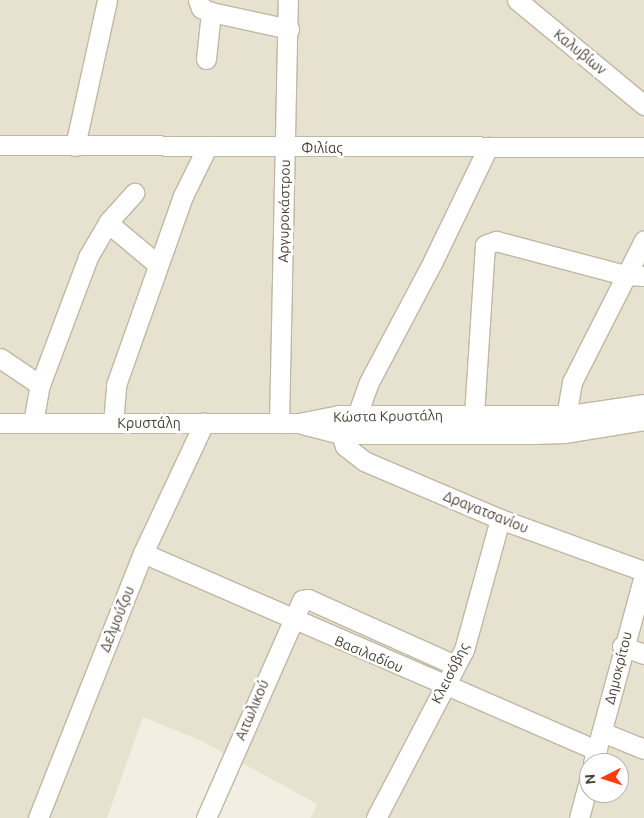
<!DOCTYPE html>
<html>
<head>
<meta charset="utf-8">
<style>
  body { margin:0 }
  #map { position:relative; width:644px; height:818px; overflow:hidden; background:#f3eee2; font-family:Ubuntu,sans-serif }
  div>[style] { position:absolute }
  .residential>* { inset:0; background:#e7e1cf }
  .roads { filter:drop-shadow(1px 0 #bfb7a4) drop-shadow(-1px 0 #bfb7a4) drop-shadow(0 1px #bfb7a4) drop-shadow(0 -1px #bfb7a4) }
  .minor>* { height:19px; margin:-9.5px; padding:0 9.5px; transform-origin:9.5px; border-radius:9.5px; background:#fff }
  span { translate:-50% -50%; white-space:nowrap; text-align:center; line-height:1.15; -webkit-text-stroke:5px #fff; paint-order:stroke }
  .street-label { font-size:14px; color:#453e32 }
  .north { position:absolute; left:579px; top:753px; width:50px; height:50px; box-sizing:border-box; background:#fff; border:1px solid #b5b2ad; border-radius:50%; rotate:265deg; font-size:14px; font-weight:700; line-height:20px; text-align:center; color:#453e32 }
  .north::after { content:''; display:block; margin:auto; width:18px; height:22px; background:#ff3b0d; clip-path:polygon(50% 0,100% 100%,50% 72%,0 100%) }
</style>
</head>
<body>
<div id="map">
  <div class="residential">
    <i style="clip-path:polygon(evenodd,0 0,644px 0,644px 818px,311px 818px,317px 804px,202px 741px,143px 717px,107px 818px,0 818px,0 0,589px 763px,619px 763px,619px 793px,589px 793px,589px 763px)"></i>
  </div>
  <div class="roads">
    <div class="minor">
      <i style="left:198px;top:0;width:9px;rotate:69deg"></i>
      <i style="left:201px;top:8px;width:11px;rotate:22deg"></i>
      <i style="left:211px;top:12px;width:80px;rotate:12.3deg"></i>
      <i style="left:517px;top:0;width:165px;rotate:39.6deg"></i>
      <i style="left:206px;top:59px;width:47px;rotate:-83.9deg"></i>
      <i style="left:0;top:145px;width:644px;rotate:0.18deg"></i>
      <i style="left:75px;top:146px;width:149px;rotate:-77.6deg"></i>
      <i style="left:108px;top:223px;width:64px;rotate:39.9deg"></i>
      <i style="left:0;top:358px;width:48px;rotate:34deg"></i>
      <i style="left:357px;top:415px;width:33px;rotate:-70deg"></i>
      <i style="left:368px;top:384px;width:139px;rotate:-62.1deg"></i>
      <i style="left:433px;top:261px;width:127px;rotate:-64.2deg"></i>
      <i style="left:474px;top:415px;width:170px;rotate:-86.3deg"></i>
      <i style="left:485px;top:245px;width:12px;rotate:-20deg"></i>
      <i style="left:496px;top:241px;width:133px;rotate:14.8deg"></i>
      <i style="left:625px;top:275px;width:19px;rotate:3deg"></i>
      <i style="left:0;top:423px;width:299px"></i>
      <i style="left:299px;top:423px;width:41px;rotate:-11.3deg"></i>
      <i style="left:339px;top:415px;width:231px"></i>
      <i style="left:570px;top:415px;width:75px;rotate:-8.5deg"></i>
      <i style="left:33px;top:423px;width:39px;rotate:-80deg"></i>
      <i style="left:40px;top:385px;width:137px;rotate:-69.4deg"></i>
      <i style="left:88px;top:257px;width:42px;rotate:-59.7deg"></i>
      <i style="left:109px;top:221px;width:38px;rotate:-48deg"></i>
      <i style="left:113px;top:423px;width:38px;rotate:-85deg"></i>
      <i style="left:116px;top:385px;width:201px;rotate:-70.5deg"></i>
      <i style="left:183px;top:196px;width:55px;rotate:-63.9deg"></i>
      <i style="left:279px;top:423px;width:423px;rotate:-88.8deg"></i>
      <i style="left:302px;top:424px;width:40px;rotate:14.4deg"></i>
      <i style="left:341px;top:434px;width:193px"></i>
      <i style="left:534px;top:434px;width:30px;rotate:-2deg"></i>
      <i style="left:564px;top:433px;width:81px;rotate:-9.2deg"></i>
      <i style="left:564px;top:428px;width:47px;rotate:-80.1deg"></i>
      <i style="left:572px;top:382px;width:159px;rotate:-63.1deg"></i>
      <i style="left:341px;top:434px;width:13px;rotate:72deg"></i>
      <i style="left:345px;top:446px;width:24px;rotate:38deg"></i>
      <i style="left:364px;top:461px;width:148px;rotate:23.1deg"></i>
      <i style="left:500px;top:519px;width:153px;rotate:19.9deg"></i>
      <i style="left:143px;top:553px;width:495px;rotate:23.5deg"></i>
      <i style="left:622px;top:646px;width:23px;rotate:20deg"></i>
      <i style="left:602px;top:732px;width:45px;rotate:22deg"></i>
      <i style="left:593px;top:763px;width:195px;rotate:-74.8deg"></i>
      <i style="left:38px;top:818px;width:285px;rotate:-68.4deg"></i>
      <i style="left:143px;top:553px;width:144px;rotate:-64.9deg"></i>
      <i style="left:206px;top:818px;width:238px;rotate:-66.2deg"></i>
      <i style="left:302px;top:600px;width:6px;rotate:-9deg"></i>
      <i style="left:308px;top:599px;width:161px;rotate:24.2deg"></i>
      <i style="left:376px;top:818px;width:190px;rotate:-62.4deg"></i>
      <i style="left:464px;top:650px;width:136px;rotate:-74.6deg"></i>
      <i style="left:579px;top:818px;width:39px;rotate:-75deg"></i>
    </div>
  </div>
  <div class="street-label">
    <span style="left:580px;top:52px;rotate:39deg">Καλυβίων</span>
    <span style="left:322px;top:148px">Φιλίας</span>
    <span style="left:284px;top:211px;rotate:-89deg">Αργυροκάστρου</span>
    <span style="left:388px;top:416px;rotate:-1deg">Κώστα Κρυστάλη</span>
    <span style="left:149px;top:423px">Κρυστάλη</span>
    <span style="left:486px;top:512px;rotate:22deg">Δραγατσανίου</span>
    <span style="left:117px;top:619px;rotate:-68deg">Δελμούζου</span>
    <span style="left:369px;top:654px;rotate:23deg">Βασιλαδίου</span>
    <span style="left:618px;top:668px;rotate:-76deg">Δημοκρίτου</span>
    <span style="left:450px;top:673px;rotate:-63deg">Κλεισόβης</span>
    <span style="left:252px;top:710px;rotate:-67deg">Αιτωλικού</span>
  </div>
  <div class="north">N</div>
</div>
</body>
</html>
